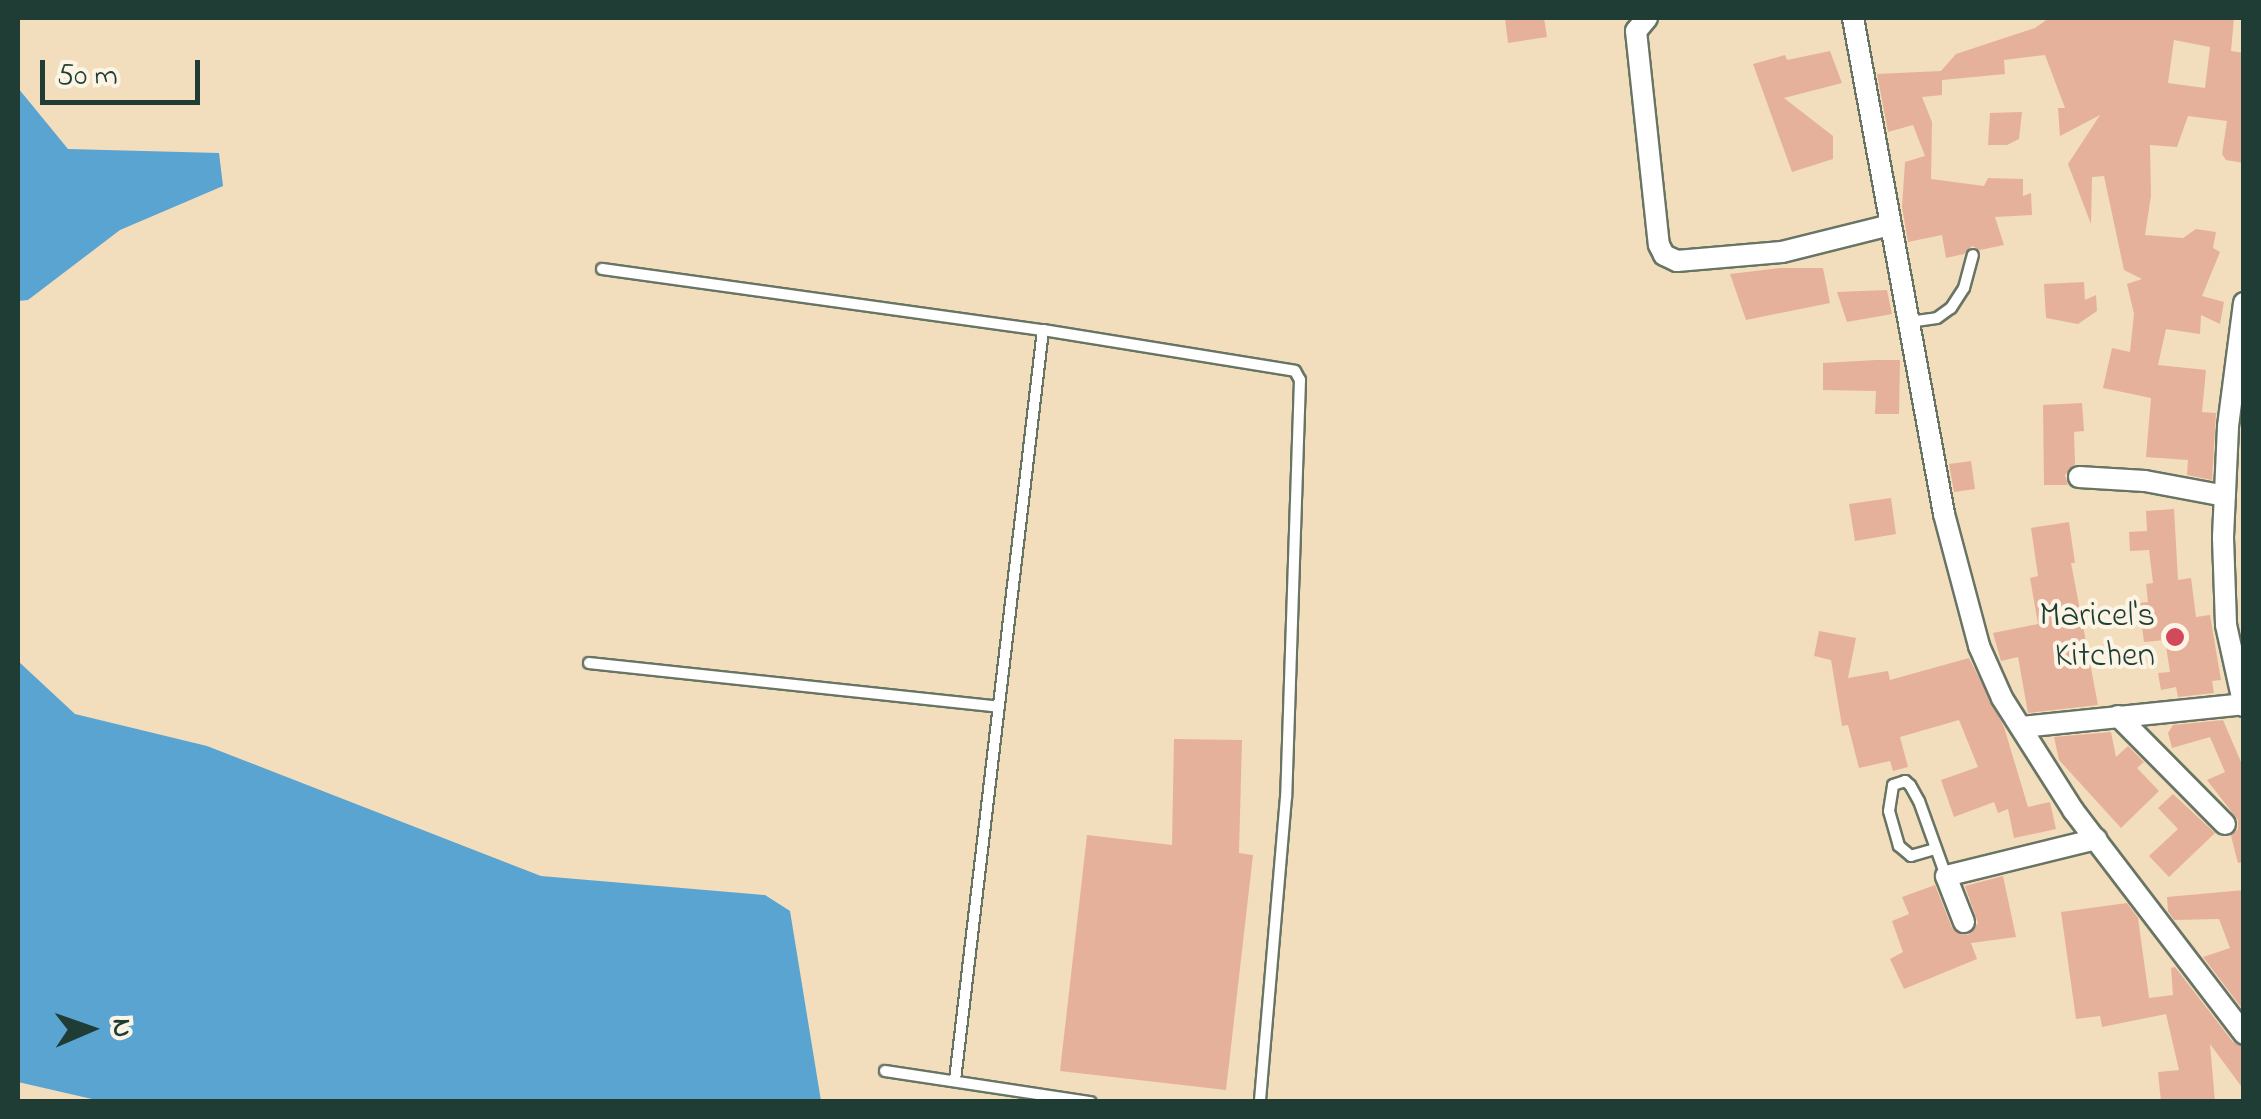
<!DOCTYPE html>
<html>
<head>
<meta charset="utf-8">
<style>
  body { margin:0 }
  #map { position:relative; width:2261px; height:1119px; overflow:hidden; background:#f2ddbd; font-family:"Indie Flower",sans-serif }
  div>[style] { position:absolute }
  .water>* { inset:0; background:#5aa4d1 }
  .building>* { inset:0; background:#e6b19b }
  .roads { filter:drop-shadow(2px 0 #697564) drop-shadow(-2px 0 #697564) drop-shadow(0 2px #697564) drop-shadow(0 -2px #697564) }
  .lane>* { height:10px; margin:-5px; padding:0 5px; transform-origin:5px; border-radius:5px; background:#fff }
  .street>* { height:20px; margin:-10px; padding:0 10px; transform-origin:10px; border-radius:10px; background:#fff }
  .dots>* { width:28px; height:28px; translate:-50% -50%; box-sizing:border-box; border:5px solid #fcf5e5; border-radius:50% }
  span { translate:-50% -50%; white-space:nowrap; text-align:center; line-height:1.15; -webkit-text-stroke:8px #fcf5e5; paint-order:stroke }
  .poi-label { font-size:35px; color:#1f3d34 }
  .right { translate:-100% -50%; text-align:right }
  .frame { position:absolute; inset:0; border:20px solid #1f3d34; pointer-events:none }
  .north { position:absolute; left:40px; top:979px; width:100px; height:100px; -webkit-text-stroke:8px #fcf5e5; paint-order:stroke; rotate:88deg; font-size:28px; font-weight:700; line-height:40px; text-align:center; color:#1f3d34 }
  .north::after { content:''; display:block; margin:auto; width:35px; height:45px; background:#1f3d34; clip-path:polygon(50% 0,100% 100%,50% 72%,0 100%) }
  .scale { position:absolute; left:40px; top:60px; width:160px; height:45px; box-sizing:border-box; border:5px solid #1f3d34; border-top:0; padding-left:12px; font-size:30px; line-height:35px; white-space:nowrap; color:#1f3d34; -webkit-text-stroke:8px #fcf5e5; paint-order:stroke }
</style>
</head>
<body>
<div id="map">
  <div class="water">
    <i style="clip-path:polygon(18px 88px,68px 149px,219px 153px,223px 186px,120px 230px,28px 300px,18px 301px)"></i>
    <i style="clip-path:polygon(18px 661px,75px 714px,207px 746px,541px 876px,765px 895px,790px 911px,821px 1101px,105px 1102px,18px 1082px)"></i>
  </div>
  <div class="building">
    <i style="clip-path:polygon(1505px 18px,1544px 18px,1547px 37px,1508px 43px)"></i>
    <i style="clip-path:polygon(evenodd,2049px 18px,2234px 18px,2231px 51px,2244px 53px,2244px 163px,2226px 160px,2222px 154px,2227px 121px,2188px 116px,2177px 147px,2150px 145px,2151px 196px,2145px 235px,2183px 238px,2196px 229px,2216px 232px,2213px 248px,2220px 252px,2202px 296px,2224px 302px,2220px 324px,2201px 315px,2200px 334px,2166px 329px,2158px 365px,2206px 370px,2202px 412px,2216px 413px,2212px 480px,2187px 475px,2188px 460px,2146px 457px,2151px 398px,2103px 388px,2112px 348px,2130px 352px,2134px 314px,2127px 284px,2142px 279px,2124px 270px,2104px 176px,2092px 177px,2091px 224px,2068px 164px,2100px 115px,2060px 136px,2058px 108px,2065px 108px,2045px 55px,2004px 60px,2005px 74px,1942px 80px,1942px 95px,1922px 97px,1932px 122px,1931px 179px,1984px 186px,1988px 178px,2023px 179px,2023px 196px,2031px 193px,2032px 215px,1995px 217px,2004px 245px,1980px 250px,1972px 246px,1964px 254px,1946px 258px,1942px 235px,1908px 242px,1902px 207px,1905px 162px,1925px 156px,1913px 125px,1888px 132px,1877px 74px,1941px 71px,1956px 54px,2035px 28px,2049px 18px,2174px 40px,2210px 47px,2205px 88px,2168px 83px,2174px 40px)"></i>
    <i style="clip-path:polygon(1830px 51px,1842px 83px,1784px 98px,1833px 136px,1833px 159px,1792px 172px,1753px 64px,1785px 55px,1787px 60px)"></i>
    <i style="clip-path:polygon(2022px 112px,2019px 139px,2007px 145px,1988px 145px,1990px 113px)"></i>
    <i style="clip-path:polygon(1780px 268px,1823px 268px,1830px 303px,1746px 320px,1730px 274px)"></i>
    <i style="clip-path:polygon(2084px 282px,2085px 300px,2096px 295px,2097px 311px,2078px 324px,2046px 318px,2044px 284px)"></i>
    <i style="clip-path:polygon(1887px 290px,1892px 314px,1847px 322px,1837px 292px)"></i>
    <i style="clip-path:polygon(1876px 360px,1900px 360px,1899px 414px,1875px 414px,1876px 391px,1823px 390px,1823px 363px)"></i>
    <i style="clip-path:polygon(2082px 403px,2084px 431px,2074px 432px,2075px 464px,2065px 475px,2068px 485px,2044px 485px,2043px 405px)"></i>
    <i style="clip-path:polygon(1971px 461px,1975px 489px,1954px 492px,1949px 464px)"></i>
    <i style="clip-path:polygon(1891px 498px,1896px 534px,1855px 541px,1849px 504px)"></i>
    <i style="clip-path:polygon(2174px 509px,2178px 580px,2191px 578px,2196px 617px,2210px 615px,2221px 680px,2212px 681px,2214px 693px,2178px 697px,2176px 687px,2161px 690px,2158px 673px,2170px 672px,2165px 640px,2144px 642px,2139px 603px,2148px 602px,2146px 584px,2153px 583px,2149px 550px,2130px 551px,2129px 532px,2147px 531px,2146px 511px)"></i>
    <i style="clip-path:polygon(2069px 522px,2075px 563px,2071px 563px,2098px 705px,2028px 713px,2018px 657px,2001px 661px,1993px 633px,2038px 624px,2030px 578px,2038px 576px,2031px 528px)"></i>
    <i style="clip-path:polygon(1819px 631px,1856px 638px,1848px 678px,1888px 671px,1890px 680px,1969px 658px,2004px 727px,2028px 807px,2050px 802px,2056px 829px,2014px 838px,2008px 809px,1998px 813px,1994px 802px,1954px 817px,1941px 780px,1978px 767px,1959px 720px,1900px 737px,1908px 767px,1893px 771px,1890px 761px,1859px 768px,1848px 725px,1842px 726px,1831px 660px,1814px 656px)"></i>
    <i style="clip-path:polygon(2223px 720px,2244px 769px,2244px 862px,2238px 863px,2231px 836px,2238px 829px,2238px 820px,2207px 780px,2225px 772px,2210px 737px,2172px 748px,2168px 733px,2173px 725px)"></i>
    <i style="clip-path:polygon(2111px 732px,2116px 757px,2128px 746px,2144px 762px,2137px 768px,2159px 791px,2121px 828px,2059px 760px,2054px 737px)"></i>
    <i style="clip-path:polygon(1174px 739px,1242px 740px,1239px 853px,1253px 855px,1226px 1090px,1060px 1071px,1087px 835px,1172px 845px)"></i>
    <i style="clip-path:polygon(2173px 794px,2215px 833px,2169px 877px,2149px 856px,2178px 829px,2158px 808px)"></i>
    <i style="clip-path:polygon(2003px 876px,2016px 937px,1971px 943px,1977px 959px,1904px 989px,1890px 959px,1903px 952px,1892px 921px,1909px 914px,1902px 897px,1935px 885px,1952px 928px,1968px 935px,1978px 923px,1965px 886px)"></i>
    <i style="clip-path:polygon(2244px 890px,2244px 1011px,2203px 957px,2230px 948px,2219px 919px,2174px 920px,2168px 911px,2167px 897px)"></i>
    <i style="clip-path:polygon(2127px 903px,2138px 918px,2149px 998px,2173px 995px,2171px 968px,2175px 967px,2233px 1042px,2244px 1047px,2244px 1090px,2210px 1044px,2215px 1102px,2161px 1102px,2158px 1072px,2179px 1070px,2166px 1014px,2102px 1027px,2100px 1016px,2076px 1019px,2061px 912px)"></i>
  </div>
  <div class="roads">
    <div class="lane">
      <i style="left:602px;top:269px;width:445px;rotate:7.9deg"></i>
      <i style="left:1043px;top:330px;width:255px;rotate:9.2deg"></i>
      <i style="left:1295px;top:371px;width:10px;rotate:61deg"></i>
      <i style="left:1300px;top:380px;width:417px;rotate:91.9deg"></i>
      <i style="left:1286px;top:797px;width:306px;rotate:94.9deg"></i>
      <i style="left:1909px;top:322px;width:28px;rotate:-8deg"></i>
      <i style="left:1937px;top:318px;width:17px;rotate:-36deg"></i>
      <i style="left:1951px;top:308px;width:24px;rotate:-57deg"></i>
      <i style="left:1964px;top:288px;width:34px;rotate:-75deg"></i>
      <i style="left:589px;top:663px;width:412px;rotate:6.1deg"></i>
      <i style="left:1935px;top:849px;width:25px;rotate:164deg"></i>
      <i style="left:1911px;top:856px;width:16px;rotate:-140deg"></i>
      <i style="left:1899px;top:846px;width:36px;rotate:-106deg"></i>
      <i style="left:1889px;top:811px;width:26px;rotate:-81deg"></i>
      <i style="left:1893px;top:785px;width:13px;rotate:-18deg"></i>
      <i style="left:1905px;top:781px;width:6px;rotate:39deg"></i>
      <i style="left:1910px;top:785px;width:18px;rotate:61deg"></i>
      <i style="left:1919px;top:801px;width:80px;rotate:70.2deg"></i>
      <i style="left:885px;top:1071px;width:208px;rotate:8.6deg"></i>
      <i style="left:955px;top:1080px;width:755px;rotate:-83.31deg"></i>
    </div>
    <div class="street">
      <i style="left:1647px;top:18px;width:17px;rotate:130deg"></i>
      <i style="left:1636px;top:31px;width:215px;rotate:83.9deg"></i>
      <i style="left:1659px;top:245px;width:11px;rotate:63deg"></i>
      <i style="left:1664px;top:255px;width:14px;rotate:25deg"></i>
      <i style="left:1677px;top:261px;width:105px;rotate:-4.9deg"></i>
      <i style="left:1782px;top:252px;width:111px;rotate:-14deg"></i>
      <i style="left:1853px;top:18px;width:504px;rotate:79.6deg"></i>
      <i style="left:1944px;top:514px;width:137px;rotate:75.1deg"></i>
      <i style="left:1979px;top:646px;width:57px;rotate:66.1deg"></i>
      <i style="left:2002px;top:698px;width:133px;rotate:57.6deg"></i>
      <i style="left:2073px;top:810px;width:282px;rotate:52.6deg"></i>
      <i style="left:2244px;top:303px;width:125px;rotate:97.4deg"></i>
      <i style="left:2228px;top:427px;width:111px;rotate:92.6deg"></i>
      <i style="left:2223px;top:538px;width:87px;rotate:88deg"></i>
      <i style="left:2226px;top:625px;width:83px;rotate:77.5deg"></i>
      <i style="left:2079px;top:477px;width:66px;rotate:3.5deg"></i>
      <i style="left:2145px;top:481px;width:81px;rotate:10.6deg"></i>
      <i style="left:2118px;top:716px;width:152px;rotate:45.3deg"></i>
      <i style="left:2022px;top:727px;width:222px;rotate:-5.9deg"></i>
      <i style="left:1964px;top:922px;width:49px;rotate:-111.4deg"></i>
      <i style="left:1946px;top:876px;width:155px;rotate:-13.8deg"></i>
    </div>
  </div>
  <div class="dots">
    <i style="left:2175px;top:637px;background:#d1495b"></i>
  </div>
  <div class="poi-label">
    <span class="right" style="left:2155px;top:637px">Maricel's<br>Kitchen</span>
  </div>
  <div class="frame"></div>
  <div class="north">N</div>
  <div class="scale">50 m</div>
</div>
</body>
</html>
